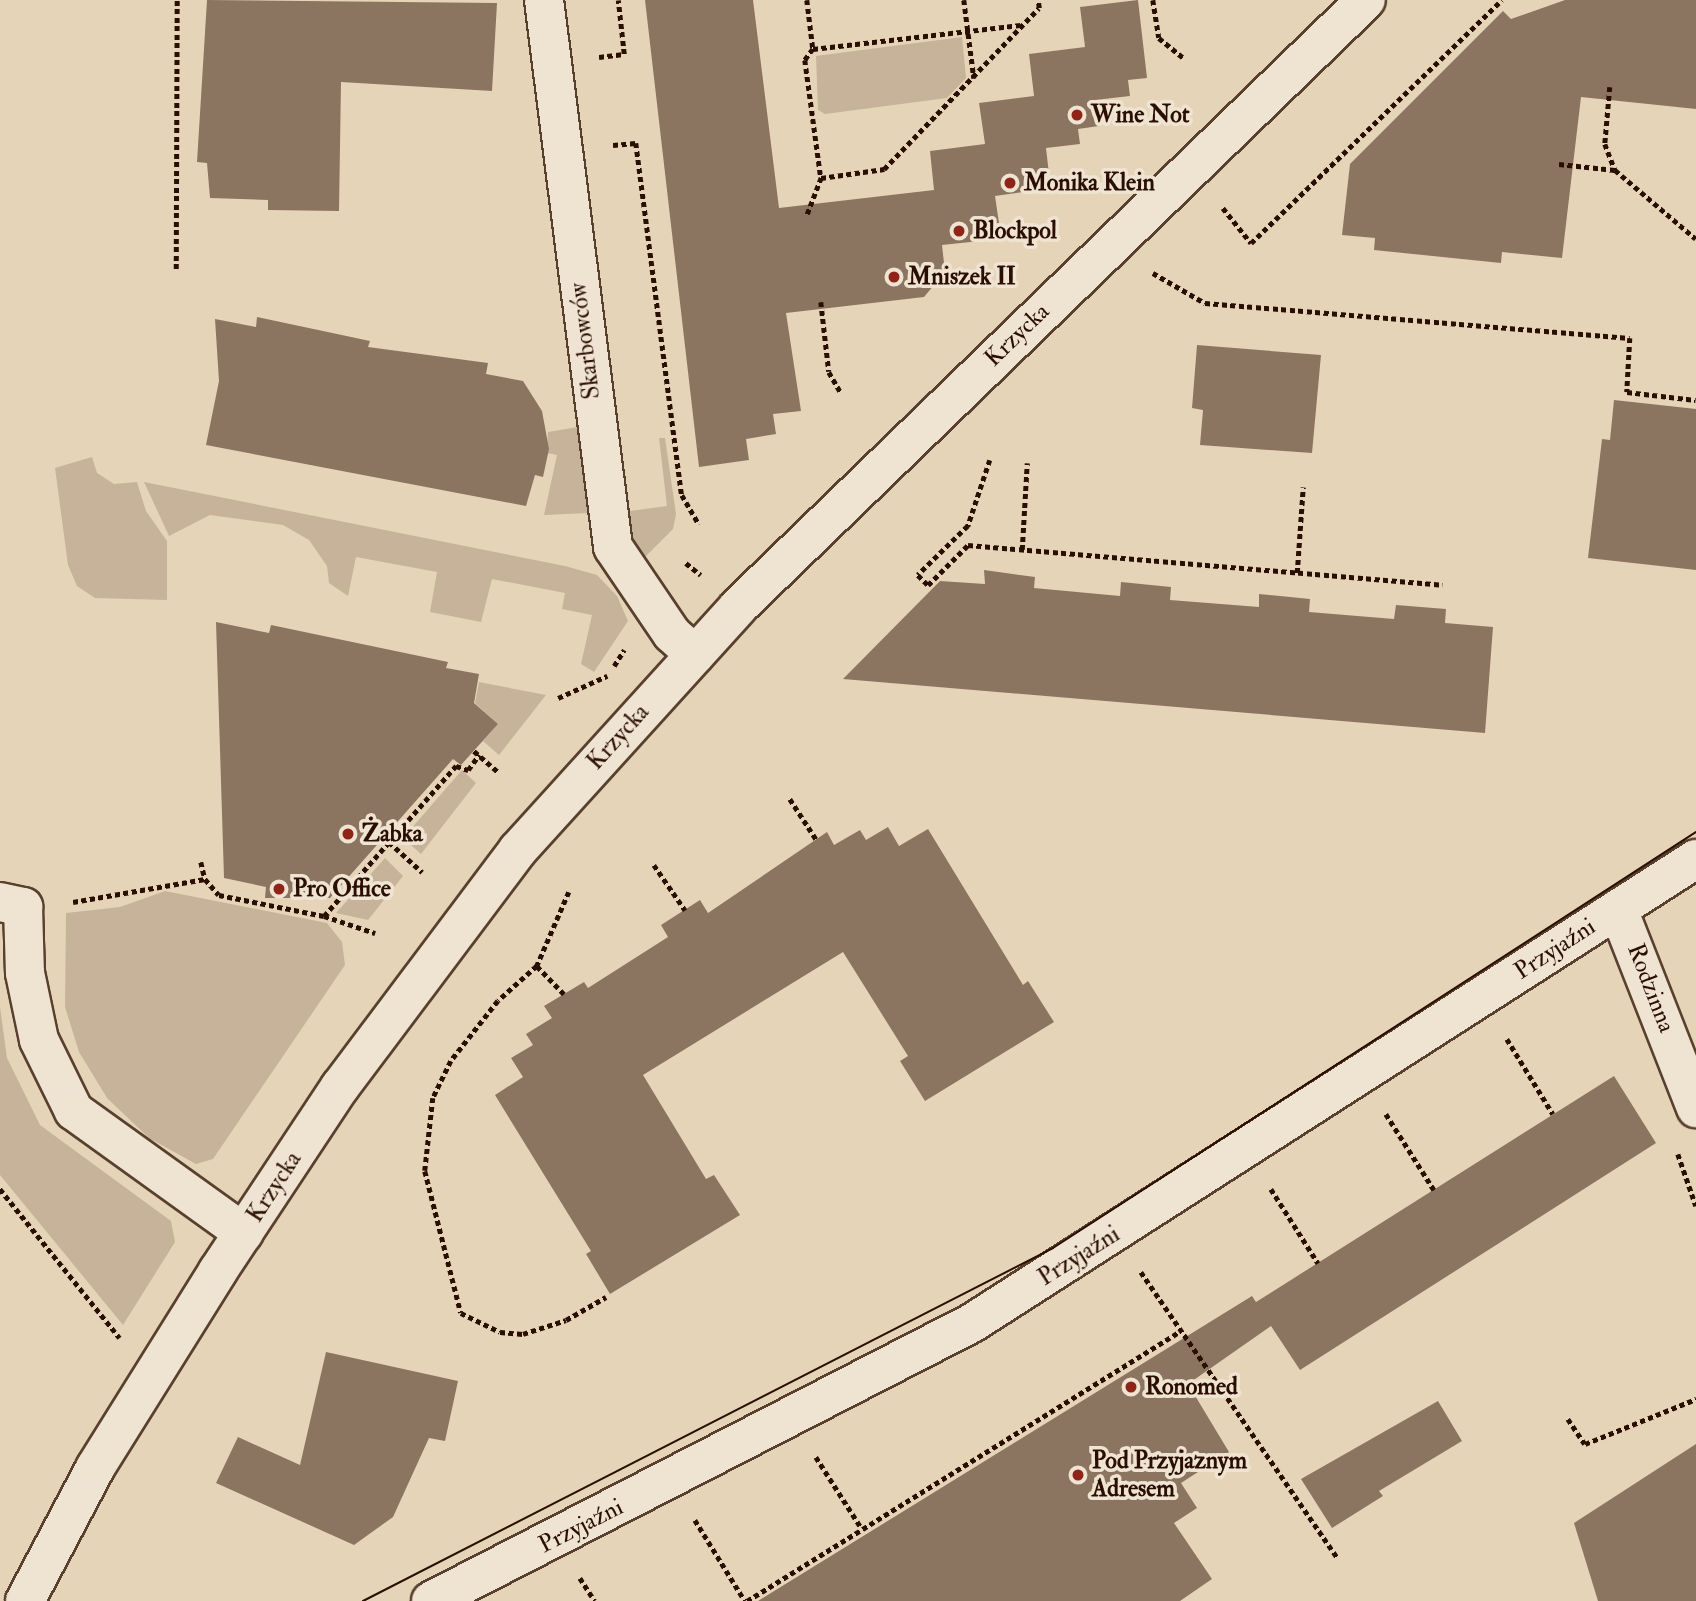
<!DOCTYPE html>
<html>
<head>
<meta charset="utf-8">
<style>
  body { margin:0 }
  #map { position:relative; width:1696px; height:1601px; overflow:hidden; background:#e6d4b9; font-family:"IM FELL Double Pica",serif }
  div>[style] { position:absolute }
  .green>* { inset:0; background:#c6b39a }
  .building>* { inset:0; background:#8c7560 }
  .path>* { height:4.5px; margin-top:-2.25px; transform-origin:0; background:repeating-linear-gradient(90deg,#2a0f00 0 5px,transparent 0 8.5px) }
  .roads { filter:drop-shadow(2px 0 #59402e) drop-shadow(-2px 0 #59402e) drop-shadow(0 2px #59402e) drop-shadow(0 -2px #59402e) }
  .minor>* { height:38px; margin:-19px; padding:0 19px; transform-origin:19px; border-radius:19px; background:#efe3d2 }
  .tertiary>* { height:38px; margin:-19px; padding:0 19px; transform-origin:19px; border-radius:19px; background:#efe3d2 }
  .tram>* { height:2px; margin:-1px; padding:0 1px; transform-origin:1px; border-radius:1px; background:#2a0f00 }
  .dots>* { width:19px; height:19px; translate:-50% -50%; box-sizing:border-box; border:4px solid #efe3d2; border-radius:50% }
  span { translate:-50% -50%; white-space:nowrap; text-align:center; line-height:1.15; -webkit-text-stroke:7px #efe3d2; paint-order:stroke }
  .poi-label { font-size:24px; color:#2a0f00; font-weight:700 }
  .left { translate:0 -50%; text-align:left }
  .street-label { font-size:24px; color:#2a0f00 }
</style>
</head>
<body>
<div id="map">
  <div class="green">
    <i style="clip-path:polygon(962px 37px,966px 78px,947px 98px,825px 114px,818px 110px,816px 56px)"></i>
    <i style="clip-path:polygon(578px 427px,588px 513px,544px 515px,557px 455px,547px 453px,548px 432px)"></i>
    <i style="clip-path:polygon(659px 438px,665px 438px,676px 514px,673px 529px,643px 559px,628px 536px,623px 512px,667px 506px)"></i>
    <i style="clip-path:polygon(92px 457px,97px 473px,114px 484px,137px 482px,146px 511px,167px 541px,167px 600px,95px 598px,77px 586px,68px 565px,55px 468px)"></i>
    <i style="clip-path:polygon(144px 482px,565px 566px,597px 575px,617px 596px,628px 621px,594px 672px,581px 664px,592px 615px,562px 609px,565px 593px,492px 579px,481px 622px,430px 612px,437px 572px,356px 557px,348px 596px,329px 583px,327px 566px,309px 540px,283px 525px,210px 515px,169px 536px)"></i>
    <i style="clip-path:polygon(479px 682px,546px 695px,499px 755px,483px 741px,498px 724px,475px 703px)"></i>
    <i style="clip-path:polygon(462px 770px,476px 783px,421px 854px,403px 838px)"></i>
    <i style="clip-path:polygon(385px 858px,403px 876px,368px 920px,336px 913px)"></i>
    <i style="clip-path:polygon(165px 891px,327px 923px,342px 942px,345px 965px,213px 1159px,196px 1164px,149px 1138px,107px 1098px,79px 1052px,65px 1007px,66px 913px,120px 907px)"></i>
    <i style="clip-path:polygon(0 1007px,7px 1058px,40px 1125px,171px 1221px,175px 1242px,123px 1325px,0 1175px)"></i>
  </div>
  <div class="building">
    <i style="clip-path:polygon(207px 0,497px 3px,492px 91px,341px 82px,339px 211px,268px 210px,268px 200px,210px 198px,207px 163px,197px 162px)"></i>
    <i style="clip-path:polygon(645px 0,753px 0,779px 208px,934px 190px,930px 151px,985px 144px,979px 103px,1034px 96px,1029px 54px,1085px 47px,1080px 7px,1138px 0,1147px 78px,1128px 80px,1130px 96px,1095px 100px,1099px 126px,1078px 129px,1080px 144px,1046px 148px,1049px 174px,1028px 176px,1030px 191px,995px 196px,999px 223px,978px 225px,980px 241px,942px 245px,945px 272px,924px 297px,786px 313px,801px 411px,773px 414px,776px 434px,746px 439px,749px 460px,699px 467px)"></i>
    <i style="clip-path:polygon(1565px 0,1696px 0,1696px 109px,1581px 97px,1562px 258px,1502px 252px,1501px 263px,1374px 250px,1375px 238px,1342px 235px,1350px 164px,1503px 11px,1511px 19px)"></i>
    <i style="clip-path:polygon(257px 317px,370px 341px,368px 347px,488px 363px,486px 374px,523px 381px,542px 411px,549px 449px,543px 477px,535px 475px,526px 506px,206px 445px,219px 381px,215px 319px,256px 327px)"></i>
    <i style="clip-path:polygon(1197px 345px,1321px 355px,1312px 453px,1200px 445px,1203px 410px,1192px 408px)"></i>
    <i style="clip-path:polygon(1614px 400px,1696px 409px,1696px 570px,1588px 558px,1602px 439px,1610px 440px)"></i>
    <i style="clip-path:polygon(984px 570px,1035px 577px,1034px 588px,1120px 596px,1121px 582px,1171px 587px,1170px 600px,1259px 607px,1259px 594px,1310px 599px,1309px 612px,1394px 619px,1396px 605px,1446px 609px,1445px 623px,1493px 627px,1485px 733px,843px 679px,940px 581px,985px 584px)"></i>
    <i style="clip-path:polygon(216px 622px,269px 633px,271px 625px,448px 662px,446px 668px,479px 674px,474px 703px,498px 724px,461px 765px,453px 759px,330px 898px,265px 898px,266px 887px,224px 878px)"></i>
    <i style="clip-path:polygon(888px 827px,899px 846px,928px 829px,1023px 985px,1028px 981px,1054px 1022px,925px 1101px,900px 1061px,908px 1056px,843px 952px,643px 1075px,706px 1179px,714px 1175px,740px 1215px,610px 1294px,586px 1254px,591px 1251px,495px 1095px,523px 1077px,511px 1058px,533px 1045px,526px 1034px,552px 1018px,544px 1006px,584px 982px,588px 988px,668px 937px,661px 925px,700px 900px,708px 913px,827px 832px,834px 845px,860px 830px,866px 840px)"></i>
    <i style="clip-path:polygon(1614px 1076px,1656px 1143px,1300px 1370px,1271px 1326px,1188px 1384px,1229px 1452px,1181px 1483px,1197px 1508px,1174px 1523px,1212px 1579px,1180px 1601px,758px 1601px,1252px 1296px,1256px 1302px)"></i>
    <i style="clip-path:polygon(326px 1352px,458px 1381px,445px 1441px,429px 1438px,393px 1517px,354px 1545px,216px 1483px,238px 1437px,300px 1465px)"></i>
    <i style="clip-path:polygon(1438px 1401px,1462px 1441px,1379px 1491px,1383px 1496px,1332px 1528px,1301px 1479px)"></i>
    <i style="clip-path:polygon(1696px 1444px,1696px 1601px,1598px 1601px,1574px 1523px)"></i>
  </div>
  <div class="path">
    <i style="left:807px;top:0;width:49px;rotate:83deg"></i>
    <i style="left:813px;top:49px;width:209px;rotate:-6.6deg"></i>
    <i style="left:964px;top:0;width:79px;rotate:82.7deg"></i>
    <i style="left:1153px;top:0;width:38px;rotate:81deg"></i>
    <i style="left:1159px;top:38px;width:33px;rotate:39deg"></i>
    <i style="left:813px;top:49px;width:14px;rotate:126deg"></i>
    <i style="left:805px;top:60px;width:119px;rotate:82.3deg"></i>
    <i style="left:821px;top:178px;width:64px;rotate:-8.1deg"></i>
    <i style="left:884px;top:169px;width:223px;rotate:-46.1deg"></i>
    <i style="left:1039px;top:8px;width:8px;rotate:-97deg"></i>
    <i style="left:599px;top:57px;width:25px;rotate:-7deg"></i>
    <i style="left:624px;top:54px;width:54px;rotate:-96.3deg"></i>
    <i style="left:1610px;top:87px;width:57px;rotate:95deg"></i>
    <i style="left:1605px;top:144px;width:28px;rotate:69deg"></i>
    <i style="left:613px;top:145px;width:23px;rotate:-5deg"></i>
    <i style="left:636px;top:143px;width:355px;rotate:82.6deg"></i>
    <i style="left:682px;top:495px;width:34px;rotate:60deg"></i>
    <i style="left:1559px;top:164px;width:56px;rotate:6.1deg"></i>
    <i style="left:1615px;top:170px;width:106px;rotate:40.4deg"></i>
    <i style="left:1223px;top:208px;width:45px;rotate:51.3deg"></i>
    <i style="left:1251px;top:243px;width:349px;rotate:-44.1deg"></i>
    <i style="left:807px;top:214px;width:39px;rotate:-69deg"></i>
    <i style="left:176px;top:269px;width:269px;rotate:-89.8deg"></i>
    <i style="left:1153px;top:273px;width:60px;rotate:30deg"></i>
    <i style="left:1205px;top:303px;width:426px;rotate:4.7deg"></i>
    <i style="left:1630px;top:338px;width:54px;rotate:93.2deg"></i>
    <i style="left:1627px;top:392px;width:69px;rotate:6.6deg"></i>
    <i style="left:821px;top:302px;width:70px;rotate:83.5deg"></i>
    <i style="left:829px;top:372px;width:24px;rotate:60deg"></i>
    <i style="left:990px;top:460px;width:70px;rotate:108.4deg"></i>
    <i style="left:968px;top:526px;width:70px;rotate:135.6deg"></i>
    <i style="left:918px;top:575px;width:14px;rotate:45deg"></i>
    <i style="left:928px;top:585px;width:57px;rotate:-45deg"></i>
    <i style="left:968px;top:545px;width:476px;rotate:4.8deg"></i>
    <i style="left:1022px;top:550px;width:87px;rotate:-86.7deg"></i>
    <i style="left:686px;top:563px;width:19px;rotate:39deg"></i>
    <i style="left:1297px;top:573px;width:86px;rotate:-86deg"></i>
    <i style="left:614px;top:666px;width:19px;rotate:-58deg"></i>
    <i style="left:558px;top:698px;width:54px;rotate:-24.2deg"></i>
    <i style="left:474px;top:751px;width:32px;rotate:41deg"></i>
    <i style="left:790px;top:799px;width:48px;rotate:57deg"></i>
    <i style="left:389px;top:842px;width:45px;rotate:42.3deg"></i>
    <i style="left:201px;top:862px;width:17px;rotate:77deg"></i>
    <i style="left:205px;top:879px;width:21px;rotate:49deg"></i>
    <i style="left:219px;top:895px;width:107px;rotate:11.3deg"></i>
    <i style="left:324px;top:916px;width:200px;rotate:-48.7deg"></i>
    <i style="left:456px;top:766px;width:13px;rotate:18deg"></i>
    <i style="left:468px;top:770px;width:19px;rotate:-54deg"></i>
    <i style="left:654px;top:865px;width:55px;rotate:55.4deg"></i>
    <i style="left:569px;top:892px;width:81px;rotate:113.4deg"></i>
    <i style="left:537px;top:966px;width:52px;rotate:138.1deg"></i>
    <i style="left:498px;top:1001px;width:76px;rotate:128.1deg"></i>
    <i style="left:451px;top:1061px;width:41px;rotate:115.9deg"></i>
    <i style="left:433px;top:1098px;width:73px;rotate:96.3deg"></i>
    <i style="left:425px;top:1171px;width:146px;rotate:75.8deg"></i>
    <i style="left:461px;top:1313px;width:43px;rotate:26deg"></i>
    <i style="left:500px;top:1332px;width:23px;rotate:5deg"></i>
    <i style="left:523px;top:1334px;width:45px;rotate:-18deg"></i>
    <i style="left:566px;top:1320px;width:46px;rotate:-29.9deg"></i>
    <i style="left:73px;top:902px;width:134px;rotate:-9.9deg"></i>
    <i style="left:324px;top:916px;width:54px;rotate:18.4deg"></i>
    <i style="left:537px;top:966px;width:39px;rotate:46deg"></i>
    <i style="left:1507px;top:1039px;width:88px;rotate:58.5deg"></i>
    <i style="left:1386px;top:1114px;width:90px;rotate:57.7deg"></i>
    <i style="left:1678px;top:1154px;width:55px;rotate:70.9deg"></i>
    <i style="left:0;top:1189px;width:191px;rotate:51.2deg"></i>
    <i style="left:1271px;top:1189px;width:88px;rotate:57.6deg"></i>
    <i style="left:1141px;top:1272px;width:348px;rotate:55.5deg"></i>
    <i style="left:1568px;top:1419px;width:30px;rotate:56deg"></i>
    <i style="left:1585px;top:1444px;width:120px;rotate:-22.1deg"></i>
    <i style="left:816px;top:1457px;width:85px;rotate:57.4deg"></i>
    <i style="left:695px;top:1520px;width:95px;rotate:58.3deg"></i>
    <i style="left:580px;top:1578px;width:27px;rotate:57deg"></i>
    <i style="left:747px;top:1601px;width:509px;rotate:-31.91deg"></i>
  </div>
  <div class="roads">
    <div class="minor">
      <i style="left:544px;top:0;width:551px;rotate:82.81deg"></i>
      <i style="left:613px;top:547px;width:105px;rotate:55.9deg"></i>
      <i style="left:672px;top:634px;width:31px;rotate:42deg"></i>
      <i style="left:0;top:902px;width:24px;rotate:12deg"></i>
      <i style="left:23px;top:907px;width:66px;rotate:88.3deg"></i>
      <i style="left:25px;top:973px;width:68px;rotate:78.2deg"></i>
      <i style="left:39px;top:1040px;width:79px;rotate:63.8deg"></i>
      <i style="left:74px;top:1111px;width:209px;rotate:35.7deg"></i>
      <i style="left:1618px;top:909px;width:214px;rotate:68.6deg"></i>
    </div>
    <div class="tertiary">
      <i style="left:25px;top:1601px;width:150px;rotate:-62.2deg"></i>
      <i style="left:95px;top:1468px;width:232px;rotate:-58deg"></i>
      <i style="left:218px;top:1271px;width:221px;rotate:-56.5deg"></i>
      <i style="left:340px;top:1087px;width:296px;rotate:-53.1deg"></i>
      <i style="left:518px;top:850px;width:328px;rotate:-47.8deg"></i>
      <i style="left:738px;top:607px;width:873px;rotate:-44.03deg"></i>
      <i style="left:431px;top:1601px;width:608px;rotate:-27.2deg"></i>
      <i style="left:972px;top:1323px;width:860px;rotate:-32.66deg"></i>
    </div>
  </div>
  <div class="tram">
    <i style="left:363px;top:1601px;width:775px;rotate:-27.09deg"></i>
    <i style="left:1053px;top:1248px;width:766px;rotate:-32.9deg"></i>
  </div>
  <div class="dots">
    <i style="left:1077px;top:115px;background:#8f2418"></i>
    <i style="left:1010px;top:183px;background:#8f2418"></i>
    <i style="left:959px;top:231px;background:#8f2418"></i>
    <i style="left:894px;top:277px;background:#8f2418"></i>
    <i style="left:348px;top:834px;background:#8f2418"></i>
    <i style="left:279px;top:889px;background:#8f2418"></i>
    <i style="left:1131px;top:1387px;background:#8f2418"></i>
    <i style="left:1078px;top:1475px;background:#8f2418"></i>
  </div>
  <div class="poi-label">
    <span class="left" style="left:1091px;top:115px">Wine Not</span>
    <span class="left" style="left:1024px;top:183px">Monika Klein</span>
    <span class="left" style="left:973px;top:231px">Blockpol</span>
    <span class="left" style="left:908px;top:277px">Mniszek II</span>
    <span class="left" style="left:362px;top:834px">Żabka</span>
    <span class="left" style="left:293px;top:889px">Pro Office</span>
    <span class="left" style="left:1145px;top:1387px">Ronomed</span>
    <span class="left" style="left:1092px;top:1475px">Pod Przyjaznym<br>Adresem</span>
  </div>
  <div class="street-label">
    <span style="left:1017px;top:335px;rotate:-44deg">Krzycka</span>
    <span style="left:585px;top:341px;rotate:-97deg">Skarbowców</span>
    <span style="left:618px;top:737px;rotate:-48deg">Krzycka</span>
    <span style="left:1555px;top:949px;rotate:-33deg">Przyjaźni</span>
    <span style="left:1651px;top:988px;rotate:69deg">Rodzinna</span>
    <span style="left:274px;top:1187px;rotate:-57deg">Krzycka</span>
    <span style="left:1079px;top:1256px;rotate:-32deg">Przyjaźni</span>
    <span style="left:581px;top:1526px;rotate:-27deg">Przyjaźni</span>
  </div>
</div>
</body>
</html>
